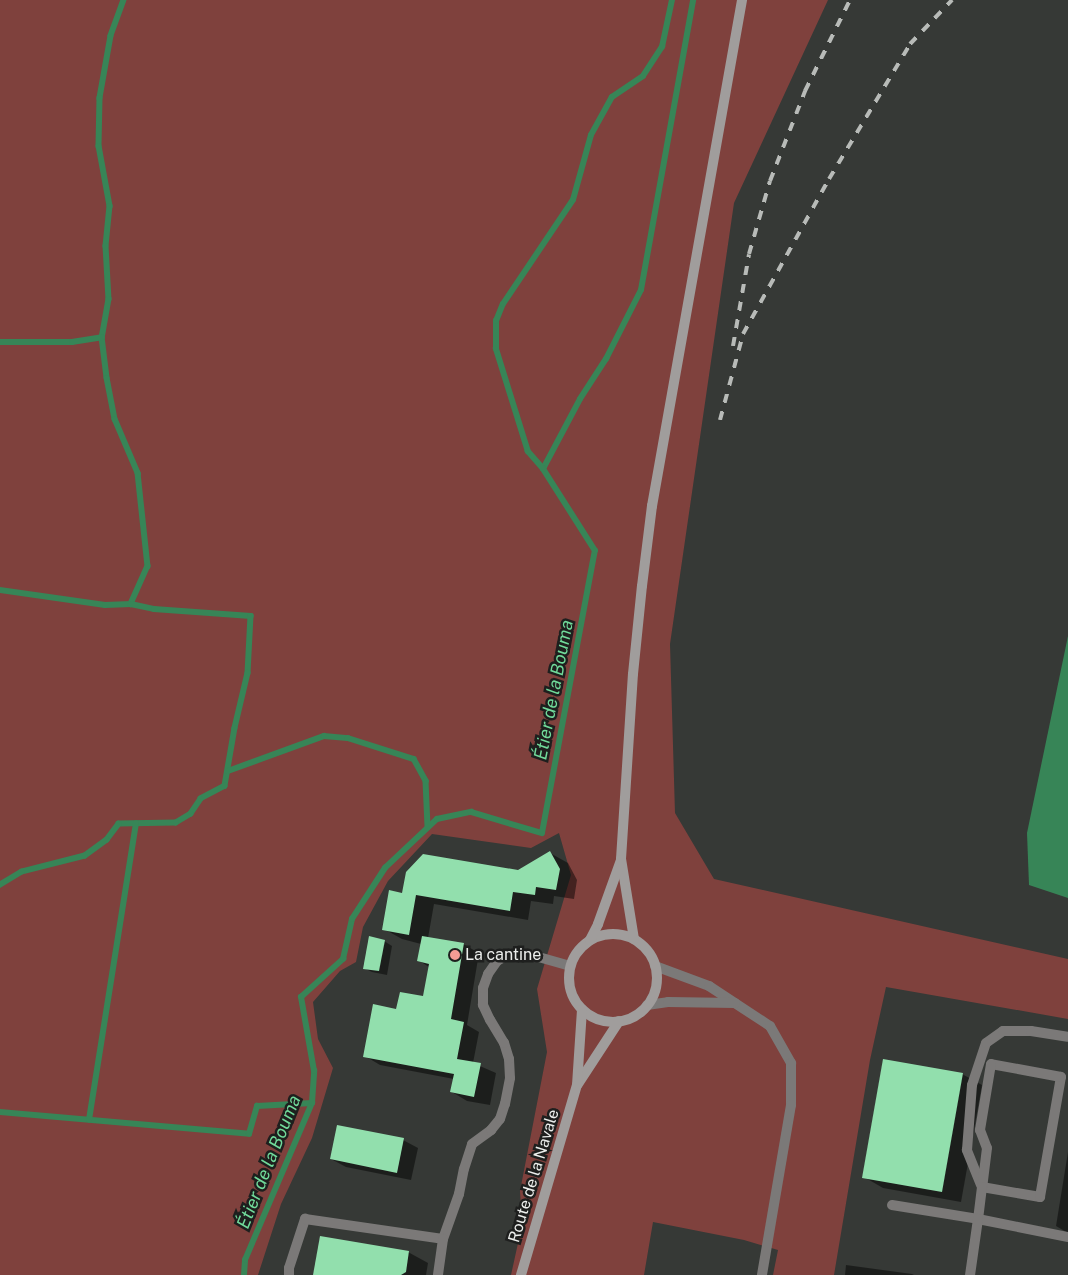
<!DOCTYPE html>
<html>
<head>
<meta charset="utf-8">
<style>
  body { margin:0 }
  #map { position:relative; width:1068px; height:1275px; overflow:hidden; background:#363936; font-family:"Public Sans",sans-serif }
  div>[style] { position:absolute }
  .green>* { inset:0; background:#7f413d }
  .water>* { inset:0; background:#378557 }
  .shadow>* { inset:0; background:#0007 }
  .stream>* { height:5.5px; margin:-2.75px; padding:0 2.75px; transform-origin:2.75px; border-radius:2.75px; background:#378557 }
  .building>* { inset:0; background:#92dfad }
  .lane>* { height:10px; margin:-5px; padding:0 5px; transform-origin:5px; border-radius:5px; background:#7b7978 }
  .street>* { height:10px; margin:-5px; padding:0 5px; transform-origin:5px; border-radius:5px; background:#7b7978 }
  .secondary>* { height:10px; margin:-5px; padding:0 5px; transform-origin:5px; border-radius:5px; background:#a09d9c }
  .secondary>.ring { margin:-5px; padding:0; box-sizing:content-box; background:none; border:10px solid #a09d9c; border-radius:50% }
  .rail>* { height:4px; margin-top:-2px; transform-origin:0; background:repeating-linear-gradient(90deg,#b8bbb8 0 9px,transparent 0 18px) }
  .dots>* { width:14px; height:14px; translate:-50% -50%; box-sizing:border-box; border:2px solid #1e1f1e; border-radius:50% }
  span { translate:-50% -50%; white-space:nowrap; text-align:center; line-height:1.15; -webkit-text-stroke:5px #1e1f1e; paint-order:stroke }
  .poi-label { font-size:16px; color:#eceeec }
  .left { translate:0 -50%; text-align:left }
  .street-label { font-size:16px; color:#eceeec }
  .water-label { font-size:18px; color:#71da9a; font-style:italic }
</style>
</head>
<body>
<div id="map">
  <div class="green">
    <i style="clip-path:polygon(0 0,828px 0,734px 203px,670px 644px,675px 813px,714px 879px,1068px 959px,1068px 1019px,886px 987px,870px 1060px,834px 1275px,773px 1275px,778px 1250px,744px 1240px,653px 1222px,644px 1275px,511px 1275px,522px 1225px,520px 1191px,547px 1052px,537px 989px,571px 875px,559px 833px,531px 848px,432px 834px,388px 881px,363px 927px,356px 962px,340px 971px,313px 1002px,318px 1039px,333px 1068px,312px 1138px,281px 1204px,258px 1275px,0 1275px)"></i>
  </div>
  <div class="water">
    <i style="clip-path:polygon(1068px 636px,1068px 898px,1029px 885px,1027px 833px)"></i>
  </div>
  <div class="shadow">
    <i style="clip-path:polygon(550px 853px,568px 863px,577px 880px,574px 899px,554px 896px,553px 904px,531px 901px,528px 920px,434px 904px,428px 938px,463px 944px,479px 953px,467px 1025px,479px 1032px,473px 1063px,496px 1073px,490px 1105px,467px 1101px,452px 1092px,454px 1079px,380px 1065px,365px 1056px,397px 1010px,424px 998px,429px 967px,418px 960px,421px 944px,402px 939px,384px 929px,403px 894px,518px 871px)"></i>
    <i style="clip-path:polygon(384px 941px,392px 946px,387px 975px,372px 972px,364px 968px)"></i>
    <i style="clip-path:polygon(962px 1074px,982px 1085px,961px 1202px,883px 1188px,864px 1177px)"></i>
    <i style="clip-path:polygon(403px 1140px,418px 1148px,411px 1180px,346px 1167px,331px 1159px)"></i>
    <i style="clip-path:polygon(1068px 1152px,1068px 1233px,1056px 1226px)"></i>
    <i style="clip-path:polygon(408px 1252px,428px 1263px,426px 1275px,315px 1275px)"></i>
    <i style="clip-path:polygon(846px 1265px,912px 1274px,914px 1275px,845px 1275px)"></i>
  </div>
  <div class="stream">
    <i style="left:124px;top:0;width:38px;rotate:110deg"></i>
    <i style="left:111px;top:36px;width:63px;rotate:100.1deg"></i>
    <i style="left:100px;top:98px;width:48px;rotate:91.2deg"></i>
    <i style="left:99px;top:146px;width:61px;rotate:79.6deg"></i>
    <i style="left:110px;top:206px;width:40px;rotate:95.7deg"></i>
    <i style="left:106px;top:246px;width:53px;rotate:86.8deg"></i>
    <i style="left:109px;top:299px;width:39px;rotate:100deg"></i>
    <i style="left:102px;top:337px;width:41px;rotate:83deg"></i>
    <i style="left:107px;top:378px;width:42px;rotate:79deg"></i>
    <i style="left:115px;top:419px;width:59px;rotate:66.9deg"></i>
    <i style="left:138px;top:473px;width:94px;rotate:83.9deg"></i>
    <i style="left:148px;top:566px;width:42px;rotate:114.1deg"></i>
    <i style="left:0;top:342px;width:72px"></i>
    <i style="left:72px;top:342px;width:30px;rotate:-9deg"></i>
    <i style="left:543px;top:469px;width:79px;rotate:-62.1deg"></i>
    <i style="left:580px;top:399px;width:48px;rotate:-57deg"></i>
    <i style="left:606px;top:359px;width:77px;rotate:-63.1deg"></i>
    <i style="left:641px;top:290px;width:295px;rotate:-79.8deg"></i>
    <i style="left:0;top:590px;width:106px;rotate:8.1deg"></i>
    <i style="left:105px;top:605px;width:26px;rotate:-2deg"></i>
    <i style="left:131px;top:604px;width:24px;rotate:12deg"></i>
    <i style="left:154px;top:609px;width:97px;rotate:4.1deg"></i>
    <i style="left:251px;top:616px;width:57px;rotate:93deg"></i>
    <i style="left:248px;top:673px;width:57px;rotate:103.3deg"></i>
    <i style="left:235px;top:728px;width:59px;rotate:99.8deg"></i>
    <i style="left:225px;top:786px;width:27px;rotate:152deg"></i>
    <i style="left:201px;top:799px;width:18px;rotate:124deg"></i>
    <i style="left:191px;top:814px;width:17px;rotate:149deg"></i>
    <i style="left:176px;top:823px;width:57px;rotate:179deg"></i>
    <i style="left:119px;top:824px;width:20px;rotate:127deg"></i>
    <i style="left:107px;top:840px;width:27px;rotate:144deg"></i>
    <i style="left:85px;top:856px;width:65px;rotate:165.7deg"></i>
    <i style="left:22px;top:872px;width:26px;rotate:149deg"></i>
    <i style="left:228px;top:771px;width:102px;rotate:-20deg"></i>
    <i style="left:324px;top:736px;width:24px;rotate:5deg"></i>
    <i style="left:348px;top:738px;width:69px;rotate:17.7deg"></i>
    <i style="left:414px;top:759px;width:25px;rotate:61deg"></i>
    <i style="left:426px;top:781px;width:46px;rotate:87.5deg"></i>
    <i style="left:0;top:1112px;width:250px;rotate:5deg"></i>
    <i style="left:249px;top:1134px;width:29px;rotate:-74deg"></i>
    <i style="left:257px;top:1106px;width:55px;rotate:-3.1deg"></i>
    <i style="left:89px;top:1120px;width:300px;rotate:-81deg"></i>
    <i style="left:244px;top:1275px;width:15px;rotate:-86deg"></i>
    <i style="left:245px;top:1260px;width:171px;rotate:-66.9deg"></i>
    <i style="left:312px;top:1103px;width:32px;rotate:-86deg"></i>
    <i style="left:314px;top:1071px;width:75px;rotate:-100deg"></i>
    <i style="left:301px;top:997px;width:57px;rotate:-42.1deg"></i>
    <i style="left:343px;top:959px;width:41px;rotate:-77.3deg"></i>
    <i style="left:352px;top:919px;width:61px;rotate:-57.1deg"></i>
    <i style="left:385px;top:868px;width:71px;rotate:-43.3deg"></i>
    <i style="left:437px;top:819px;width:35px;rotate:-12deg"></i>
    <i style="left:471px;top:812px;width:74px;rotate:16.5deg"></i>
    <i style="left:542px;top:833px;width:287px;rotate:-79.4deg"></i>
    <i style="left:595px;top:551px;width:97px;rotate:-122.4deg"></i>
    <i style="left:543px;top:469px;width:23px;rotate:-131deg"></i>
    <i style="left:528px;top:452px;width:108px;rotate:-107.3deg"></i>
    <i style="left:496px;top:349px;width:28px;rotate:-90deg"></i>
    <i style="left:496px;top:321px;width:18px;rotate:-68deg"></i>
    <i style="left:503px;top:304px;width:125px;rotate:-56.1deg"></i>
    <i style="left:573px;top:200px;width:67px;rotate:-74.5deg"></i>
    <i style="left:591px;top:135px;width:43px;rotate:-61.1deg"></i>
    <i style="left:612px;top:97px;width:37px;rotate:-34deg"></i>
    <i style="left:643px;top:76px;width:35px;rotate:-57deg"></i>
    <i style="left:662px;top:47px;width:48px;rotate:-78deg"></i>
  </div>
  <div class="building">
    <i style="clip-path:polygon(550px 851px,560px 869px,556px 890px,536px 887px,535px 895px,513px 892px,510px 911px,416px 895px,409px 935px,382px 930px,389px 890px,402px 893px,406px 872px,423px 854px,518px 870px)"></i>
    <i style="clip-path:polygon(369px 936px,385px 940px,379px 971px,363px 969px)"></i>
    <i style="clip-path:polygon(422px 936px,464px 943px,451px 1019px,464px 1022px,457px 1059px,481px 1063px,474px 1097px,450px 1092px,454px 1074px,363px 1057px,373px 1004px,396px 1009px,400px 992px,423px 996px,429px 964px,417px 961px)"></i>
    <i style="clip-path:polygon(883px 1059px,963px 1073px,942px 1192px,862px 1178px)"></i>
    <i style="clip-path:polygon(337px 1125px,404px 1138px,397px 1173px,330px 1159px)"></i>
    <i style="clip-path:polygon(320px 1236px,409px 1251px,406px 1272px,401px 1275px,313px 1275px)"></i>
  </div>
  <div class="lane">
    <i style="left:655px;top:966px;width:58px;rotate:20.3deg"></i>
    <i style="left:709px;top:986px;width:73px;rotate:33.3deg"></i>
    <i style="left:770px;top:1026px;width:43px;rotate:60.4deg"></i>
    <i style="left:791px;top:1063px;width:42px;rotate:90deg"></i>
    <i style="left:791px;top:1105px;width:172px;rotate:99.7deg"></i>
    <i style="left:647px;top:1005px;width:21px;rotate:-8deg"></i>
    <i style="left:668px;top:1002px;width:67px;rotate:0.9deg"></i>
    <i style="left:981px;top:1185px;width:38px;rotate:-112deg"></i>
    <i style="left:967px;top:1150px;width:65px;rotate:-85.6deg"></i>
    <i style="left:972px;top:1085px;width:44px;rotate:-71.6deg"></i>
    <i style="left:986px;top:1043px;width:21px;rotate:-35deg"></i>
    <i style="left:1003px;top:1031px;width:28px"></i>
    <i style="left:1031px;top:1031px;width:37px;rotate:9deg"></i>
    <i style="left:982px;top:1187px;width:59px;rotate:9.8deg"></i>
    <i style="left:1040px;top:1197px;width:122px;rotate:-80.1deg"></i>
    <i style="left:1061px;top:1077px;width:71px;rotate:-169.5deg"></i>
    <i style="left:991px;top:1064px;width:67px;rotate:99.5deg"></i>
    <i style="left:980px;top:1130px;width:19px;rotate:69deg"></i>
    <i style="left:987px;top:1148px;width:39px;rotate:97deg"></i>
    <i style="left:982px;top:1187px;width:32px;rotate:97deg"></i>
    <i style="left:978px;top:1219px;width:92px;rotate:11.3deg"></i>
    <i style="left:892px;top:1205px;width:87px;rotate:9.2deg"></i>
    <i style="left:978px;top:1219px;width:57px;rotate:98.1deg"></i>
    <i style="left:443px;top:1239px;width:48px;rotate:-70.4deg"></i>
    <i style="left:289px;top:1275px;width:7px;rotate:-90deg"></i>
    <i style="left:289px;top:1268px;width:52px;rotate:-71.9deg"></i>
    <i style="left:305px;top:1219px;width:139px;rotate:8.2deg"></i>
    <i style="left:443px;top:1239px;width:36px;rotate:98deg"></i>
  </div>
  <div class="street">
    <i style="left:459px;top:1194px;width:25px;rotate:-79deg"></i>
    <i style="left:464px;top:1169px;width:26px;rotate:-72deg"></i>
    <i style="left:472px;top:1144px;width:24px;rotate:-36deg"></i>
    <i style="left:491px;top:1130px;width:14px;rotate:-51deg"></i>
    <i style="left:500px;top:1119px;width:16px;rotate:-72deg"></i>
    <i style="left:505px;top:1104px;width:26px;rotate:-79deg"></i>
    <i style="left:510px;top:1078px;width:19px;rotate:-93deg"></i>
    <i style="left:509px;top:1059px;width:17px;rotate:-107deg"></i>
    <i style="left:504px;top:1043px;width:27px;rotate:-121deg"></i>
    <i style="left:490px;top:1020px;width:17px;rotate:-115deg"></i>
    <i style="left:483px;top:1005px;width:17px;rotate:-90deg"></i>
    <i style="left:483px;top:988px;width:15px;rotate:-70deg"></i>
    <i style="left:488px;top:974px;width:16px;rotate:-55deg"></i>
    <i style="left:497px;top:961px;width:13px;rotate:-29deg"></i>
    <i style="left:508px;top:955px;width:20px;rotate:-3deg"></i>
    <i style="left:528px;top:954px;width:44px;rotate:15.9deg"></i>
  </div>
  <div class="secondary">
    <i class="ring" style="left:569px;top:934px;width:78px;height:78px"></i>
    <i style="left:634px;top:939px;width:81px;rotate:-99.2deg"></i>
    <i style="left:621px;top:859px;width:185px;rotate:-86.3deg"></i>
    <i style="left:633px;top:674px;width:88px;rotate:-84.2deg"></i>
    <i style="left:642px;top:586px;width:81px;rotate:-82.9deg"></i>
    <i style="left:652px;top:506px;width:514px;rotate:-79.91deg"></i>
    <i style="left:590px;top:940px;width:18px;rotate:-63deg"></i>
    <i style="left:598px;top:924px;width:68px;rotate:-70.2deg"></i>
    <i style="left:578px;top:1084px;width:75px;rotate:-56.9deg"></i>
    <i style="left:521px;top:1275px;width:198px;rotate:-73.6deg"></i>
    <i style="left:577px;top:1085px;width:76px;rotate:-86.2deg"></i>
  </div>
  <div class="rail">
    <i style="left:733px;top:346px;width:93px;rotate:-80.1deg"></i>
    <i style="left:749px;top:254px;width:76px;rotate:-74deg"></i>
    <i style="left:770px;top:181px;width:97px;rotate:-68.7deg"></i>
    <i style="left:805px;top:91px;width:102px;rotate:-63.7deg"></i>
    <i style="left:720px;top:420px;width:89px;rotate:-75deg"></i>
    <i style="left:743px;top:334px;width:177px;rotate:-61deg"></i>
    <i style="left:829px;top:179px;width:157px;rotate:-59deg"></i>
    <i style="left:910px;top:44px;width:61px;rotate:-46.3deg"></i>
  </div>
  <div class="dots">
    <i style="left:455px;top:955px;background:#f59c94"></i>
  </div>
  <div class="poi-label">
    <span class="left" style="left:465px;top:955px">La cantine</span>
  </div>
  <div class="street-label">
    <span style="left:534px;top:1176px;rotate:-73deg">Route de la Navale</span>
  </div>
  <div class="water-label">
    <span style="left:554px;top:690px;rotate:-79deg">Étier de la Bouma</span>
    <span style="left:269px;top:1162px;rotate:-68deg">Étier de la Bouma</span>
  </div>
</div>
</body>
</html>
